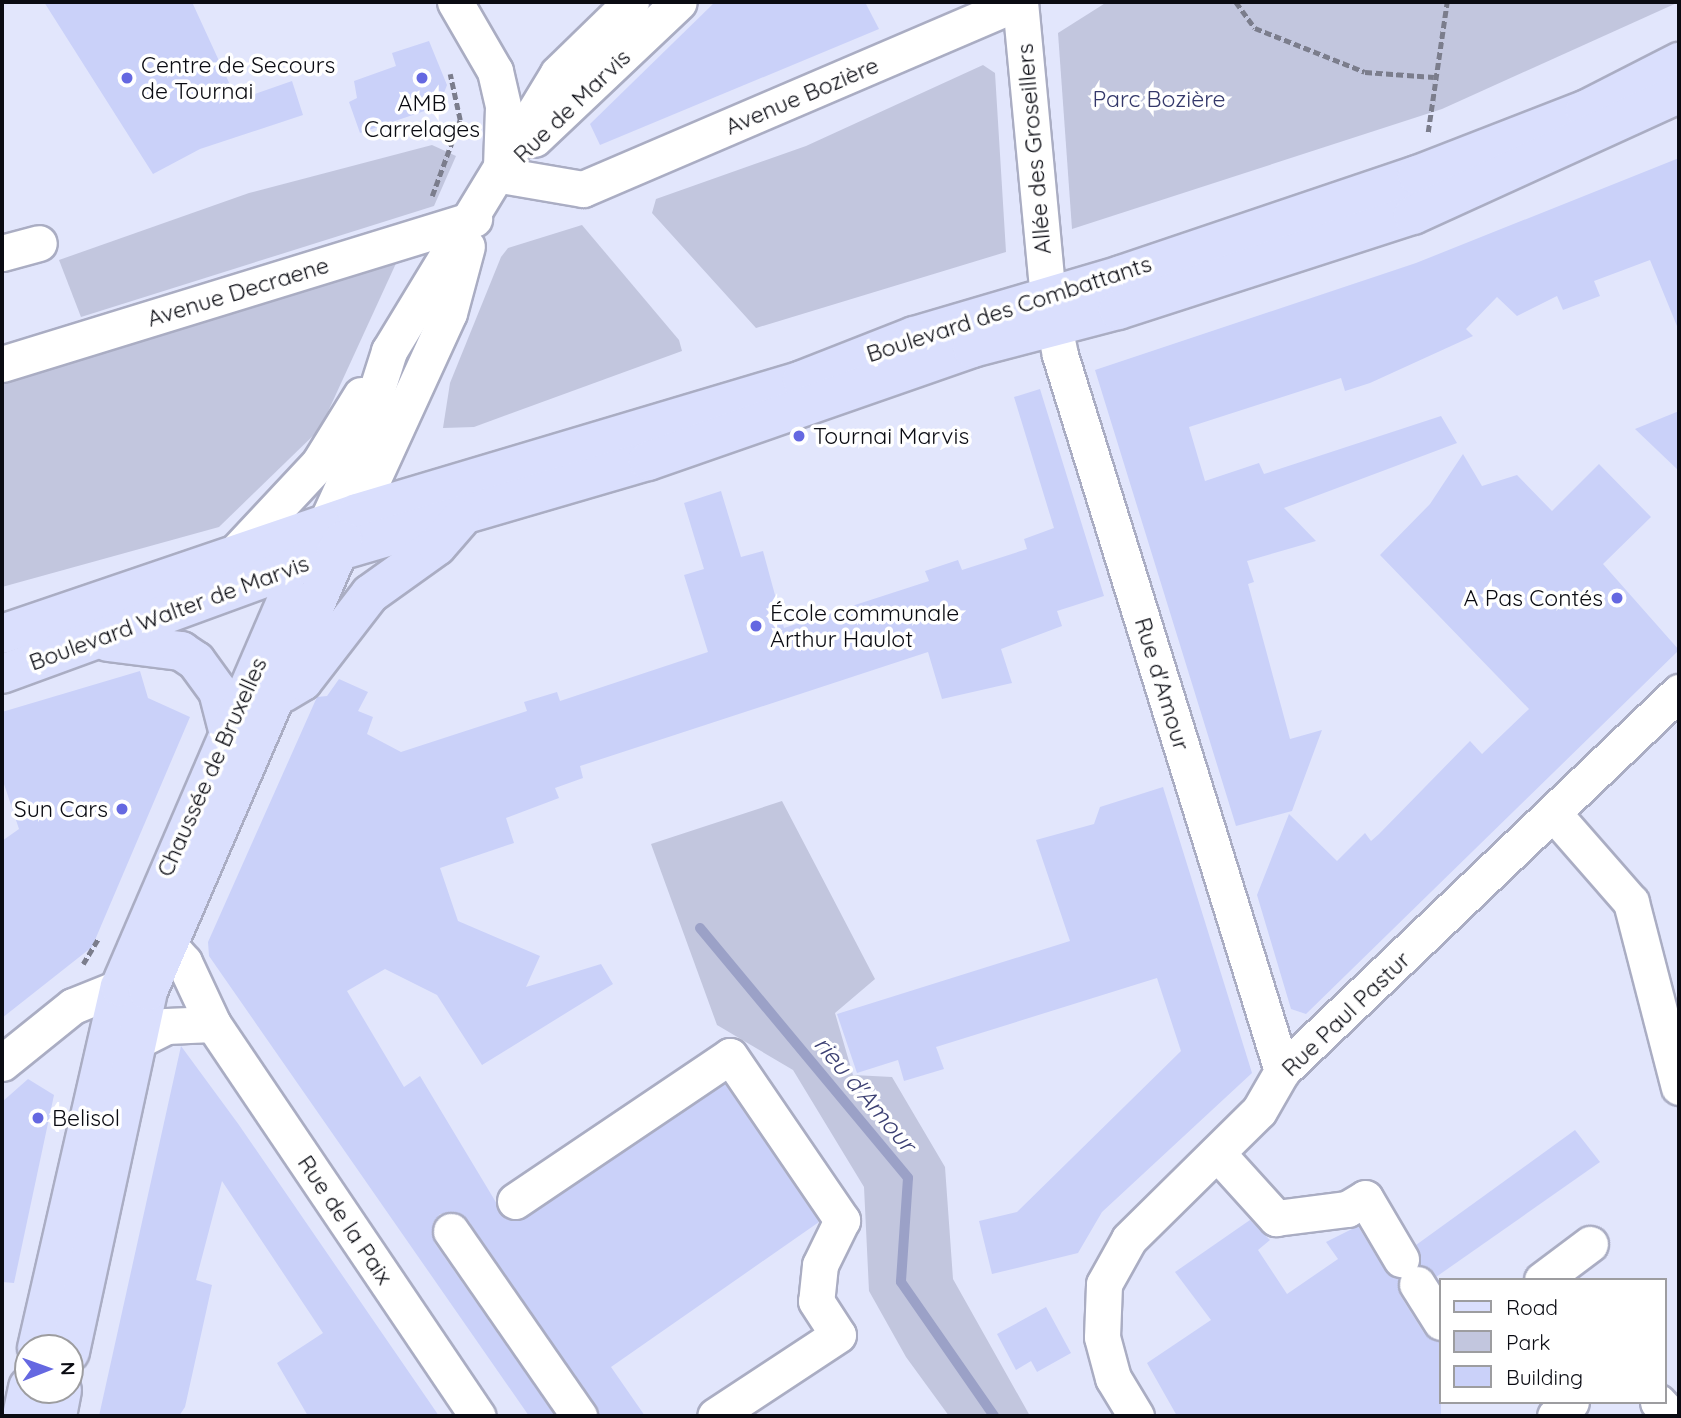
<!DOCTYPE html>
<html>
<head>
<meta charset="utf-8">
<style>
  body { margin:0 }
  #map { position:relative; width:1681px; height:1418px; overflow:hidden; background:#e2e6fc; font-family:Quicksand,sans-serif }
  div>[style] { position:absolute }
  .green>* { inset:0; background:#c2c6de }
  .stream>* { height:10px; margin:-5px; padding:0 5px; transform-origin:5px; border-radius:5px; background:#9ba1c7 }
  .building>* { inset:0; background:#cad1f9 }
  .path>* { height:4.5px; margin-top:-2.25px; transform-origin:0; background:repeating-linear-gradient(90deg,#7b7d8c 0 7px,transparent 0 10.5px) }
  .roads { filter:drop-shadow(2px 0 #aaadc3) drop-shadow(-2px 0 #aaadc3) drop-shadow(0 2px #aaadc3) drop-shadow(0 -2px #aaadc3) }
  .minor>* { height:35px; margin:-17.5px; padding:0 17.5px; transform-origin:17.5px; border-radius:17.5px; background:#fff }
  .major>* { height:38px; margin:-19px; padding:0 19px; transform-origin:19px; border-radius:19px; background:#dadffd }
  .dots>* { width:19px; height:19px; translate:-50% -50%; box-sizing:border-box; border:4px solid #fff; border-radius:50% }
  span { translate:-50% -50%; white-space:nowrap; text-align:center; line-height:1.15; -webkit-text-stroke:7px #fff; paint-order:stroke }
  .poi-label { font-size:23px; color:#0a0b12 }
  .left { translate:0 -50%; text-align:left }
  .right { translate:-100% -50%; text-align:right }
  .street-label { font-size:23px; color:#0a0b12 }
  .park-label { font-size:23px; color:#34386a }
  .water-label { font-size:24px; color:#3c4073; font-style:italic }
  .frame { position:absolute; inset:0; border:4px solid #0a0b12; pointer-events:none }
  .legend { position:absolute; left:1439px; top:1278px; width:228px; height:126px; box-sizing:border-box; background:#fff; border:2px solid #9d9da0; margin:0; padding:9px 12px; list-style:none; font-size:21px; color:#0a0b12 }
  .legend li { display:flex; align-items:center; gap:14px; height:35px }
  .legend b { width:35px; border:2px solid #9d9da0 }
  .north { position:absolute; left:14px; top:1334px; width:70px; height:70px; box-sizing:border-box; background:#fff; border:2px solid #9d9da0; border-radius:50%; rotate:89deg; font-size:19px; font-weight:700; line-height:28px; text-align:center; color:#0a0b12 }
  .north::after { content:''; display:block; margin:auto; width:24px; height:32px; background:#6568e1; clip-path:polygon(50% 0,100% 100%,50% 72%,0 100%) }
</style>
</head>
<body>
<div id="map">
  <div class="green">
    <i style="clip-path:polygon(1107px 2px,1679px 2px,1442px 109px,1072px 229px,1058px 33px)"></i>
    <i style="clip-path:polygon(983px 65px,995px 73px,1006px 252px,756px 328px,652px 213px,656px 199px,806px 146px)"></i>
    <i style="clip-path:polygon(432px 145px,456px 156px,434px 206px,81px 317px,59px 260px,249px 193px)"></i>
    <i style="clip-path:polygon(582px 225px,679px 340px,682px 351px,474px 427px,443px 428px,450px 383px,501px 257px,508px 248px)"></i>
    <i style="clip-path:polygon(398px 259px,320px 429px,219px 527px,2px 587px,2px 381px)"></i>
    <i style="clip-path:polygon(782px 801px,875px 979px,835px 1013px,853px 1075px,892px 1077px,945px 1167px,953px 1279px,1030px 1416px,949px 1416px,906px 1357px,869px 1291px,864px 1187px,793px 1070px,717px 1025px,651px 844px)"></i>
  </div>
  <div class="stream">
    <i style="left:700px;top:928px;width:325px;rotate:50.2deg"></i>
    <i style="left:908px;top:1178px;width:104px;rotate:93.9deg"></i>
    <i style="left:901px;top:1282px;width:163px;rotate:55.2deg"></i>
  </div>
  <div class="building">
    <i style="clip-path:polygon(44px 2px,192px 2px,237px 100px,292px 81px,303px 115px,200px 149px,153px 174px)"></i>
    <i style="clip-path:polygon(715px 2px,865px 2px,879px 29px,600px 145px,590px 124px)"></i>
    <i style="clip-path:polygon(429px 41px,447px 85px,439px 106px,360px 133px,349px 102px,357px 98px,354px 81px,396px 66px,392px 53px)"></i>
    <i style="clip-path:polygon(1679px 158px,1679px 331px,1650px 260px,1594px 281px,1600px 296px,1563px 310px,1557px 296px,1517px 316px,1497px 297px,1466px 329px,1473px 336px,1370px 383px,1345px 391px,1341px 378px,1189px 427px,1205px 481px,1259px 463px,1264px 474px,1441px 416px,1457px 443px,1284px 508px,1316px 541px,1247px 561px,1254px 582px,1248px 584px,1290px 739px,1322px 730px,1292px 811px,1236px 826px,1095px 370px,1416px 263px)"></i>
    <i style="clip-path:polygon(1040px 389px,1104px 596px,1057px 611px,1062px 626px,1001px 649px,1012px 683px,942px 699px,928px 652px,580px 766px,583px 778px,555px 788px,559px 798px,506px 818px,514px 843px,440px 868px,458px 921px,540px 956px,526px 987px,601px 964px,613px 984px,482px 1065px,437px 995px,385px 969px,347px 991px,404px 1087px,420px 1076px,506px 1219px,526px 1218px,725px 1084px,819px 1222px,611px 1367px,645px 1416px,599px 1416px,468px 1220px,459px 1213px,440px 1214px,433px 1223px,434px 1242px,555px 1416px,529px 1416px,209px 956px,208px 942px,317px 697px,327px 696px,339px 679px,368px 692px,358px 711px,373px 717px,367px 734px,401px 752px,527px 711px,524px 702px,557px 692px,560px 701px,708px 652px,684px 575px,704px 569px,684px 503px,721px 491px,741px 557px,763px 551px,784px 628px,929px 581px,925px 571px,958px 560px,962px 570px,1027px 549px,1024px 539px,1054px 528px,1014px 397px)"></i>
    <i style="clip-path:polygon(1679px 411px,1679px 471px,1635px 429px)"></i>
    <i style="clip-path:polygon(1463px 454px,1482px 486px,1517px 475px,1552px 511px,1599px 464px,1651px 517px,1603px 564px,1679px 650px,1306px 1014px,1291px 1009px,1257px 895px,1289px 814px,1337px 861px,1365px 833px,1371px 841px,1379px 834px,1470px 741px,1482px 754px,1529px 709px,1380px 555px,1430px 504px)"></i>
    <i style="clip-path:polygon(140px 671px,148px 698px,190px 717px,92px 947px,2px 1018px,2px 841px,19px 829px,2px 778px,2px 712px)"></i>
    <i style="clip-path:polygon(1163px 787px,1252px 1073px,1102px 1212px,1078px 1253px,992px 1274px,979px 1221px,1017px 1212px,1181px 1051px,1157px 978px,936px 1047px,944px 1069px,904px 1081px,898px 1060px,857px 1073px,837px 1014px,1070px 941px,1036px 840px,1094px 824px,1100px 807px)"></i>
    <i style="clip-path:polygon(181px 1046px,239px 1125px,439px 1416px,308px 1416px,277px 1363px,323px 1333px,222px 1181px,196px 1280px,212px 1285px,185px 1407px,179px 1416px,99px 1416px)"></i>
    <i style="clip-path:polygon(28px 1079px,54px 1095px,14px 1283px,2px 1282px,2px 1102px)"></i>
    <i style="clip-path:polygon(1575px 1130px,1600px 1162px,1436px 1277px,1420px 1265px,1416px 1245px)"></i>
    <i style="clip-path:polygon(1250px 1220px,1270px 1240px,1258px 1250px,1287px 1294px,1338px 1259px,1326px 1242px,1358px 1226px,1384px 1269px,1398px 1278px,1400px 1295px,1424px 1333px,1441px 1343px,1441px 1416px,1177px 1416px,1147px 1363px,1211px 1320px,1175px 1272px)"></i>
    <i style="clip-path:polygon(1046px 1307px,1071px 1353px,1037px 1372px,1031px 1361px,1016px 1370px,997px 1334px)"></i>
  </div>
  <div class="path">
    <i style="left:1236px;top:2px;width:32px;rotate:54deg"></i>
    <i style="left:1255px;top:28px;width:118px;rotate:21.8deg"></i>
    <i style="left:1365px;top:72px;width:69px;rotate:4.1deg"></i>
    <i style="left:1428px;top:132px;width:131px;rotate:-81.7deg"></i>
    <i style="left:432px;top:196px;width:81px;rotate:-69.8deg"></i>
    <i style="left:460px;top:120px;width:47px;rotate:-102.3deg"></i>
    <i style="left:83px;top:964px;width:29px;rotate:-59deg"></i>
  </div>
  <div class="roads">
    <div class="minor">
      <i style="left:455px;top:2px;width:80px;rotate:59.9deg"></i>
      <i style="left:495px;top:71px;width:37px;rotate:77deg"></i>
      <i style="left:503px;top:107px;width:61px;rotate:91.9deg"></i>
      <i style="left:1020px;top:2px;width:295px;rotate:84.6deg"></i>
      <i style="left:1048px;top:296px;width:60px;rotate:78.5deg"></i>
      <i style="left:1060px;top:355px;width:750px;rotate:72.77deg"></i>
      <i style="left:534px;top:139px;width:199px;rotate:-43.4deg"></i>
      <i style="left:501px;top:175px;width:83px;rotate:9.7deg"></i>
      <i style="left:583px;top:189px;width:475px;rotate:-23.2deg"></i>
      <i style="left:2px;top:253px;width:38px;rotate:-15deg"></i>
      <i style="left:2px;top:364px;width:494px;rotate:-17.1deg"></i>
      <i style="left:361px;top:505px;width:211px;rotate:-65.4deg"></i>
      <i style="left:449px;top:313px;width:69px;rotate:-75deg"></i>
      <i style="left:326px;top:523px;width:65px;rotate:-65.4deg"></i>
      <i style="left:353px;top:464px;width:119px;rotate:-72.3deg"></i>
      <i style="left:389px;top:351px;width:325px;rotate:-58.7deg"></i>
      <i style="left:558px;top:73px;width:102px;rotate:-44.2deg"></i>
      <i style="left:233px;top:555px;width:126px;rotate:-46.9deg"></i>
      <i style="left:319px;top:463px;width:80px;rotate:-58.3deg"></i>
      <i style="left:1553px;top:813px;width:118px;rotate:48.8deg"></i>
      <i style="left:1631px;top:902px;width:191px;rotate:75.5deg"></i>
      <i style="left:166px;top:942px;width:27px;rotate:48deg"></i>
      <i style="left:184px;top:962px;width:68px;rotate:64.9deg"></i>
      <i style="left:213px;top:1024px;width:473px;rotate:56deg"></i>
      <i style="left:135px;top:1042px;width:35px;rotate:-27deg"></i>
      <i style="left:166px;top:1026px;width:47px;rotate:-2.4deg"></i>
      <i style="left:2px;top:1063px;width:91px;rotate:-38.8deg"></i>
      <i style="left:73px;top:1006px;width:51px;rotate:-22deg"></i>
      <i style="left:1217px;top:1153px;width:88px;rotate:47.8deg"></i>
      <i style="left:1276px;top:1218px;width:72px;rotate:-7.2deg"></i>
      <i style="left:1347px;top:1209px;width:21px;rotate:-31deg"></i>
      <i style="left:1365px;top:1198px;width:71px;rotate:59.5deg"></i>
      <i style="left:515px;top:1201px;width:259px;rotate:-34deg"></i>
      <i style="left:730px;top:1056px;width:199px;rotate:55.7deg"></i>
      <i style="left:842px;top:1220px;width:50px;rotate:116.1deg"></i>
      <i style="left:820px;top:1265px;width:36px;rotate:96deg"></i>
      <i style="left:816px;top:1301px;width:40px;rotate:57.1deg"></i>
      <i style="left:838px;top:1335px;width:147px;rotate:146.6deg"></i>
      <i style="left:451px;top:1231px;width:225px;rotate:55.3deg"></i>
      <i style="left:1542px;top:1280px;width:60px;rotate:-36.9deg"></i>
      <i style="left:1417px;top:1284px;width:45px;rotate:57.7deg"></i>
      <i style="left:1658px;top:1402px;width:19px;rotate:47deg"></i>
      <i style="left:1136px;top:1416px;width:44px;rotate:-121.2deg"></i>
      <i style="left:1113px;top:1378px;width:42px;rotate:-105deg"></i>
      <i style="left:1102px;top:1337px;width:53px;rotate:-87.8deg"></i>
      <i style="left:1104px;top:1284px;width:51px;rotate:-60.9deg"></i>
      <i style="left:1129px;top:1239px;width:182px;rotate:-44.6deg"></i>
      <i style="left:1259px;top:1111px;width:46px;rotate:-60.1deg"></i>
      <i style="left:1282px;top:1071px;width:549px;rotate:-43.67deg"></i>
      <i style="left:1555px;top:1416px;width:21px;rotate:-41deg"></i>
    </div>
    <div class="major">
      <i style="left:2px;top:634px;width:375px;rotate:-18.8deg"></i>
      <i style="left:357px;top:513px;width:464px;rotate:-16.6deg"></i>
      <i style="left:802px;top:380px;width:120px;rotate:-21.4deg"></i>
      <i style="left:914px;top:336px;width:216px;rotate:-16.4deg"></i>
      <i style="left:1121px;top:275px;width:312px;rotate:-18.7deg"></i>
      <i style="left:1417px;top:175px;width:180px;rotate:-21.2deg"></i>
      <i style="left:1585px;top:110px;width:106px;rotate:-27.1deg"></i>
      <i style="left:108px;top:642px;width:74px;rotate:7deg"></i>
      <i style="left:181px;top:651px;width:18px;rotate:34deg"></i>
      <i style="left:196px;top:661px;width:37px;rotate:54deg"></i>
      <i style="left:218px;top:691px;width:40px;rotate:75.6deg"></i>
      <i style="left:2px;top:674px;width:356px;rotate:-20.1deg"></i>
      <i style="left:336px;top:552px;width:325px;rotate:-16.3deg"></i>
      <i style="left:648px;top:461px;width:343px;rotate:-19.2deg"></i>
      <i style="left:972px;top:348px;width:151px;rotate:-14.6deg"></i>
      <i style="left:1118px;top:310px;width:310px;rotate:-17.9deg"></i>
      <i style="left:1413px;top:215px;width:292px;rotate:-24.5deg"></i>
      <i style="left:283px;top:693px;width:23px;rotate:-31deg"></i>
      <i style="left:303px;top:681px;width:110px;rotate:-52.4deg"></i>
      <i style="left:370px;top:594px;width:82px;rotate:-35.6deg"></i>
      <i style="left:437px;top:546px;width:35px;rotate:-49deg"></i>
      <i style="left:37px;top:1348px;width:370px;rotate:-77.1deg"></i>
      <i style="left:120px;top:987px;width:426px;rotate:-66.7deg"></i>
      <i style="left:70px;top:1352px;width:369px;rotate:-77.8deg"></i>
      <i style="left:148px;top:991px;width:491px;rotate:-66.6deg"></i>
      <i style="left:22px;top:1416px;width:30px;rotate:-78deg"></i>
      <i style="left:57px;top:1416px;width:26px;rotate:-79deg"></i>
    </div>
  </div>
  <div class="dots">
    <i style="left:127px;top:78px;background:#6568e1"></i>
    <i style="left:422px;top:78px;background:#6568e1"></i>
    <i style="left:799px;top:436px;background:#6568e1"></i>
    <i style="left:1617px;top:598px;background:#6568e1"></i>
    <i style="left:756px;top:626px;background:#6568e1"></i>
    <i style="left:122px;top:809px;background:#6568e1"></i>
    <i style="left:38px;top:1118px;background:#6568e1"></i>
  </div>
  <div class="poi-label">
    <span class="left" style="left:141px;top:78px">Centre de Secours<br>de Tournai</span>
    <span style="left:422px;top:116px">AMB<br>Carrelages</span>
    <span class="left" style="left:813px;top:436px">Tournai Marvis</span>
    <span class="right" style="left:1603px;top:598px">A Pas Contés</span>
    <span class="left" style="left:770px;top:626px">École communale<br>Arthur Haulot</span>
    <span class="right" style="left:108px;top:809px">Sun Cars</span>
    <span class="left" style="left:52px;top:1118px">Belisol</span>
  </div>
  <div class="street-label">
    <span style="left:802px;top:96px;rotate:-23deg">Avenue Bozière</span>
    <span style="left:572px;top:106px;rotate:-44deg">Rue de Marvis</span>
    <span style="left:1034px;top:149px;rotate:-95deg">Allée des Groseillers</span>
    <span style="left:238px;top:292px;rotate:-17deg">Avenue Decraene</span>
    <span style="left:1009px;top:309px;rotate:-18deg">Boulevard des Combattants</span>
    <span style="left:169px;top:613px;rotate:-20deg">Boulevard Walter de Marvis</span>
    <span style="left:1162px;top:684px;rotate:73deg">Rue d'Amour</span>
    <span style="left:212px;top:767px;rotate:-66deg">Chaussée de Bruxelles</span>
    <span style="left:1346px;top:1014px;rotate:-44deg">Rue Paul Pastur</span>
    <span style="left:345px;top:1220px;rotate:56deg">Rue de la Paix</span>
  </div>
  <div class="park-label">
    <span style="left:1159px;top:99px">Parc Bozière</span>
  </div>
  <div class="water-label">
    <span style="left:865px;top:1094px;rotate:50deg">rieu d'Amour</span>
  </div>
  <div class="frame"></div>
  <ul class="legend">
  <li><b style="height:9px;background:#dadffd"></b>Road</li>
  <li><b style="height:19px;background:#c2c6de"></b>Park</li>
  <li><b style="height:19px;background:#cad1f9"></b>Building</li>
  </ul>
  <div class="north">N</div>
</div>
</body>
</html>
